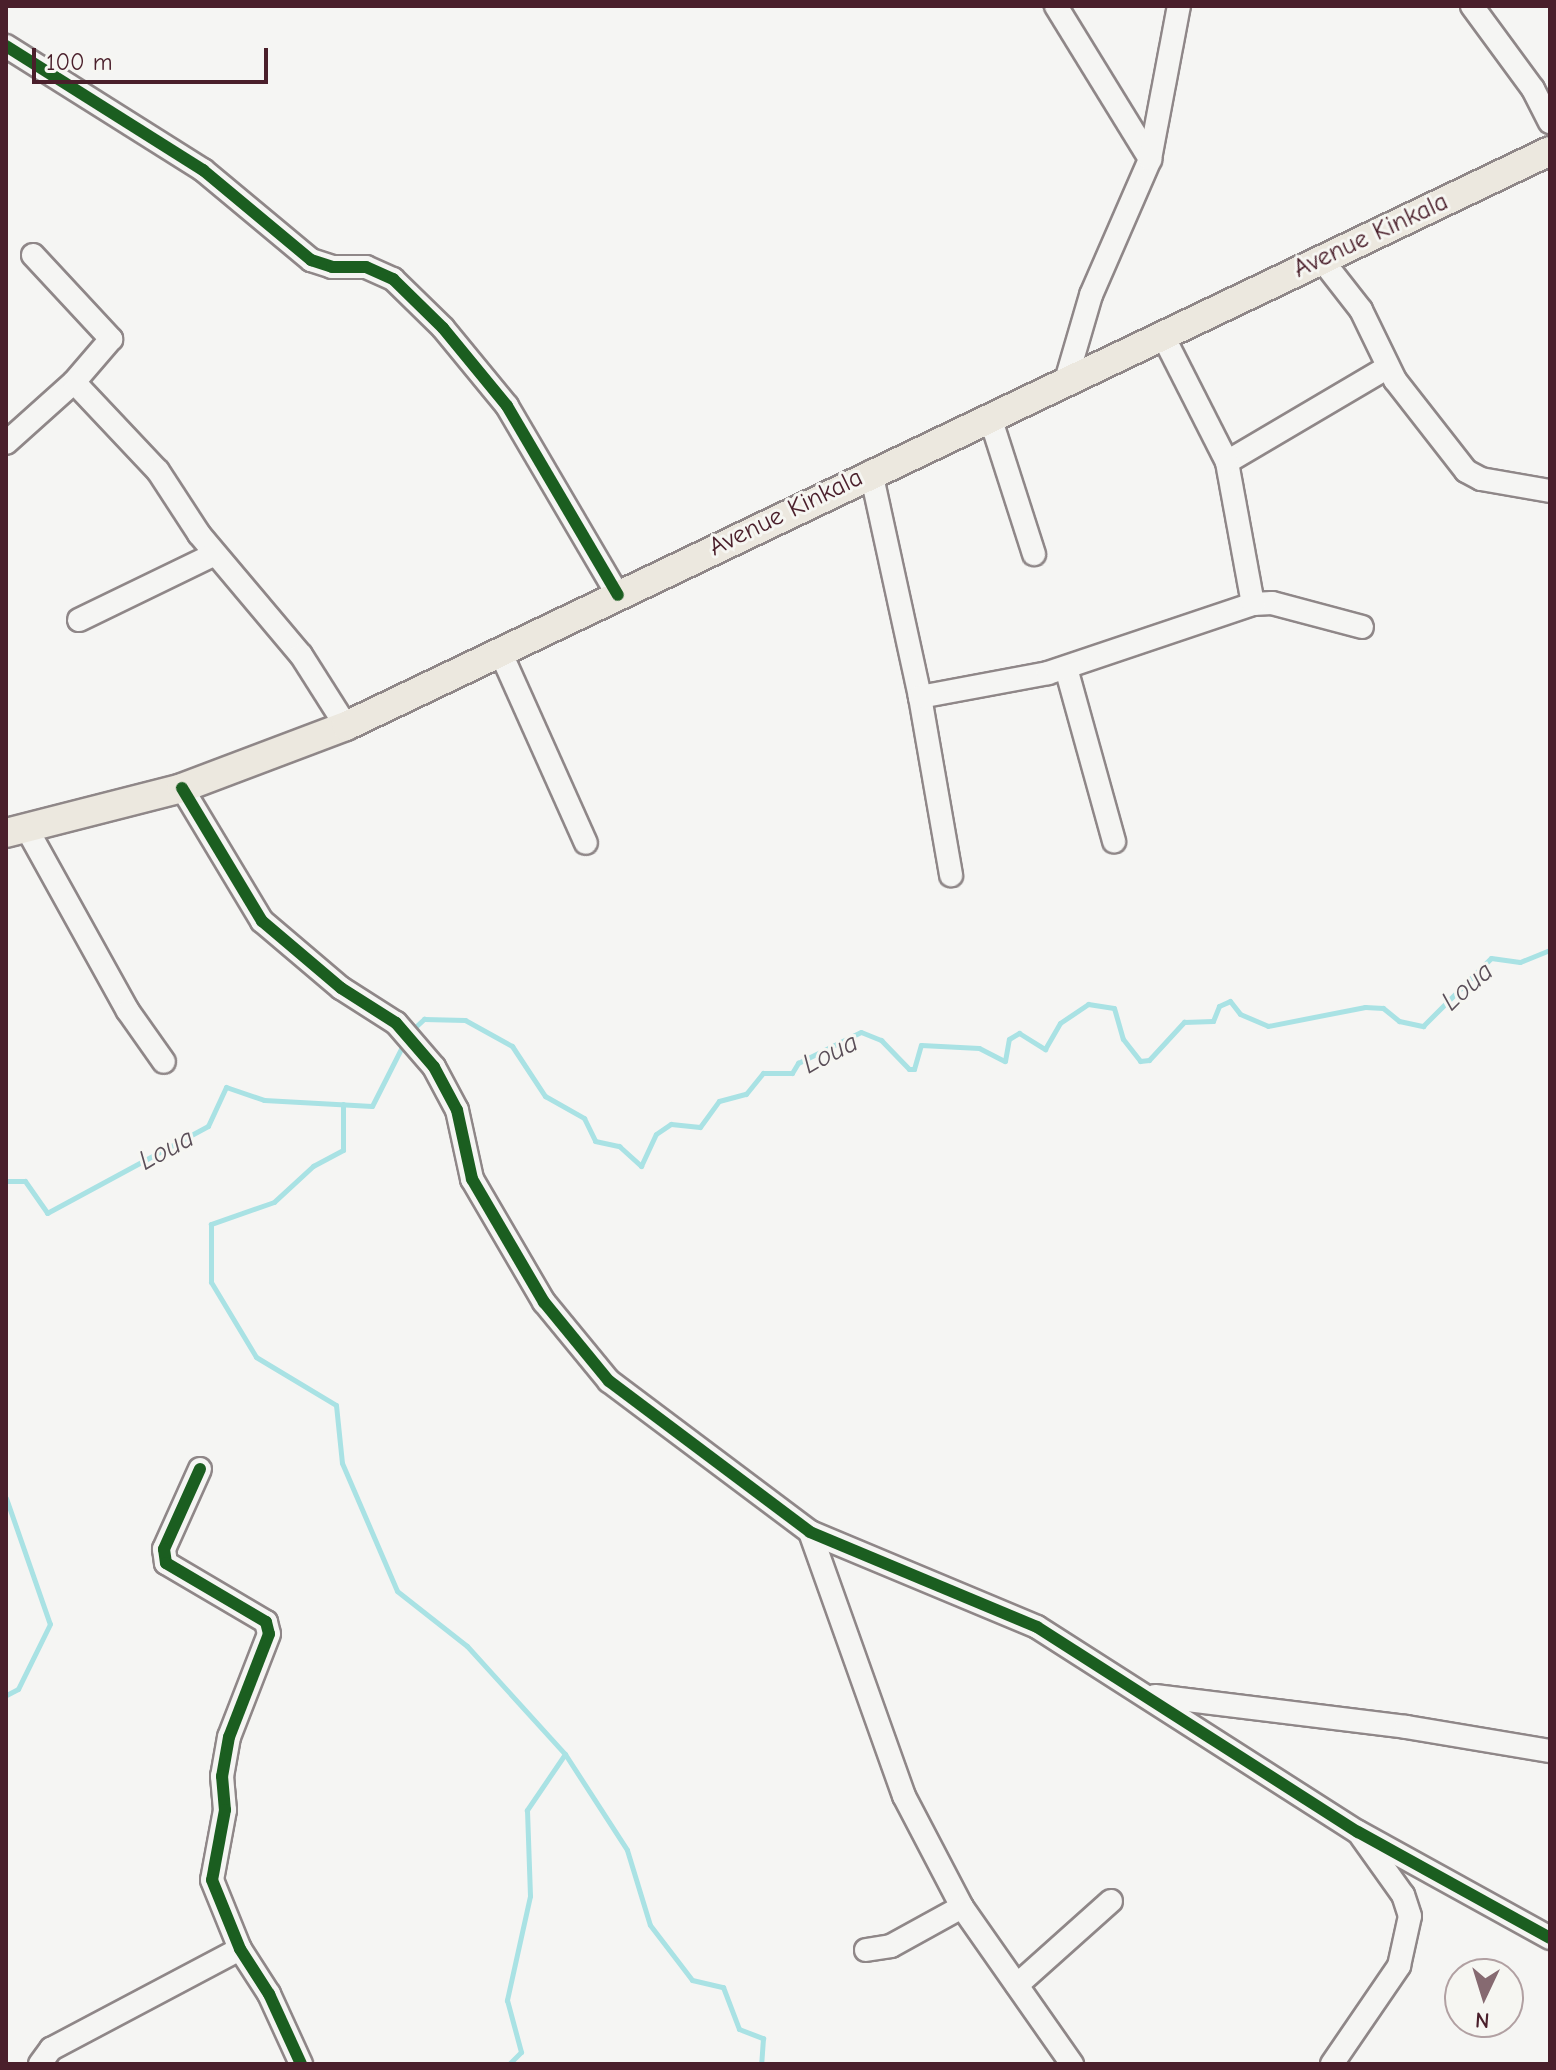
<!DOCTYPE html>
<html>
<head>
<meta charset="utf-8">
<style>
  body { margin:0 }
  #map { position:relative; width:1556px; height:2070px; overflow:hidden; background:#f5f5f3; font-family:"Comic Neue",sans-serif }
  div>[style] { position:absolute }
  .stream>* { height:5px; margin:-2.5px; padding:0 2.5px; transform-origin:2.5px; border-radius:2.5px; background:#a9e2e4 }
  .roads { filter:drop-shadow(2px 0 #8f8788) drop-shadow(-2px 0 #8f8788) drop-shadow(0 2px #8f8788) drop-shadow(0 -2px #8f8788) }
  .minor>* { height:22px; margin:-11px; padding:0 11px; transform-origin:11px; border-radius:11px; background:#f5f5f3 }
  .major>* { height:28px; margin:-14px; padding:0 14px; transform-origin:14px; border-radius:14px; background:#ece8df }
  .cycleway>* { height:12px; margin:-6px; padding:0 6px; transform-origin:6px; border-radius:6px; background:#1b5e20 }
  span { translate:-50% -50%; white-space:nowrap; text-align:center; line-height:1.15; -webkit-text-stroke:6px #f6f6f2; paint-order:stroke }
  .street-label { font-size:26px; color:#4a1f2b }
  .water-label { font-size:28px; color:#5a4e58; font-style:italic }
  .frame { position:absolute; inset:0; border:8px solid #4a1f2b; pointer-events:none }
  .north { position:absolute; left:1444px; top:1958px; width:80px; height:80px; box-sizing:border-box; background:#f6f6f2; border:2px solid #b1a0a2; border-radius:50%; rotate:184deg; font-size:22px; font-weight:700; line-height:32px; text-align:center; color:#4a1f2b }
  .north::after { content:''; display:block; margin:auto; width:28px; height:36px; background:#866a71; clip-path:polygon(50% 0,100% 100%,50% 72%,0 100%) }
  .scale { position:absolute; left:32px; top:48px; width:236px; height:36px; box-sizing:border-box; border:4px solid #4a1f2b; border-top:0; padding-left:10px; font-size:24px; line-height:28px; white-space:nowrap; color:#4a1f2b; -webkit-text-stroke:6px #f6f6f2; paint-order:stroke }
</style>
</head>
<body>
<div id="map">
  <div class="stream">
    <i style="left:411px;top:1031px;width:18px;rotate:-43deg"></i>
    <i style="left:424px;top:1019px;width:41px;rotate:1.4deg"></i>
    <i style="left:465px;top:1020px;width:54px;rotate:29deg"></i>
    <i style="left:512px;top:1046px;width:60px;rotate:56.6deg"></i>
    <i style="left:545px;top:1096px;width:45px;rotate:29.4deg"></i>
    <i style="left:584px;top:1118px;width:25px;rotate:64deg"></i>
    <i style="left:595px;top:1141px;width:25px;rotate:12deg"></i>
    <i style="left:619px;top:1146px;width:30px;rotate:42deg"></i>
    <i style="left:641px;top:1166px;width:35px;rotate:-65deg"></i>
    <i style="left:656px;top:1134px;width:18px;rotate:-34deg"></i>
    <i style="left:671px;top:1124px;width:29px;rotate:6deg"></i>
    <i style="left:700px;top:1127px;width:32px;rotate:-54deg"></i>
    <i style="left:719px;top:1101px;width:28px;rotate:-15deg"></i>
    <i style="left:746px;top:1094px;width:27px;rotate:-51deg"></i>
    <i style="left:763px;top:1073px;width:29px"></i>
    <i style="left:792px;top:1073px;width:12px;rotate:-59deg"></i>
    <i style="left:798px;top:1063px;width:70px;rotate:-26.2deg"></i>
    <i style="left:861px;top:1032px;width:22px;rotate:22deg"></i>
    <i style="left:881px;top:1040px;width:40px;rotate:46deg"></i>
    <i style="left:909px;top:1069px;width:5px"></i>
    <i style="left:914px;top:1069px;width:25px;rotate:-74deg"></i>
    <i style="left:921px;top:1045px;width:58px;rotate:3deg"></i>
    <i style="left:979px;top:1048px;width:29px;rotate:27deg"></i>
    <i style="left:1005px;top:1061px;width:22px;rotate:-80deg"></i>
    <i style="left:1009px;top:1039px;width:12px;rotate:-31deg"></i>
    <i style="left:1019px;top:1033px;width:31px;rotate:32deg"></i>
    <i style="left:1045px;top:1049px;width:30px;rotate:-60deg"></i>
    <i style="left:1060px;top:1023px;width:34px;rotate:-34deg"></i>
    <i style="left:1088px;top:1004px;width:26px;rotate:9deg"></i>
    <i style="left:1114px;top:1008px;width:32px;rotate:74deg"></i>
    <i style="left:1123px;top:1039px;width:28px;rotate:52deg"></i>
    <i style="left:1140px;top:1061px;width:9px;rotate:-6deg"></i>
    <i style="left:1149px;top:1060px;width:52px;rotate:-47.4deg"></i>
    <i style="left:1184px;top:1022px;width:29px;rotate:-2deg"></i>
    <i style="left:1213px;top:1021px;width:16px;rotate:-68deg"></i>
    <i style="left:1219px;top:1006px;width:12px;rotate:-24deg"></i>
    <i style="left:1230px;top:1001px;width:16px;rotate:52deg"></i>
    <i style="left:1240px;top:1014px;width:30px;rotate:23deg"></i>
    <i style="left:1268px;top:1026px;width:99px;rotate:-11.1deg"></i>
    <i style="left:1365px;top:1007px;width:18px;rotate:3deg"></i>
    <i style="left:1383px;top:1008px;width:21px;rotate:39deg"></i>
    <i style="left:1399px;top:1021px;width:25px;rotate:12deg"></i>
    <i style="left:1423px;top:1026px;width:96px;rotate:-45deg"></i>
    <i style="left:1491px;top:958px;width:29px;rotate:8deg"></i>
    <i style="left:1520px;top:962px;width:32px;rotate:-22deg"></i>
    <i style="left:343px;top:1104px;width:46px;rotate:90deg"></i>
    <i style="left:343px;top:1150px;width:34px;rotate:152deg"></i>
    <i style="left:313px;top:1166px;width:53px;rotate:137.3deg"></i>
    <i style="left:274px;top:1202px;width:67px;rotate:160.8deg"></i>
    <i style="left:211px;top:1224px;width:58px;rotate:90deg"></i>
    <i style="left:211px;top:1282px;width:87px;rotate:59deg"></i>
    <i style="left:256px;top:1357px;width:93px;rotate:31deg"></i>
    <i style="left:336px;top:1405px;width:58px;rotate:84.1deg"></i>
    <i style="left:342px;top:1463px;width:139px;rotate:66.7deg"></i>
    <i style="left:397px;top:1591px;width:89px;rotate:38.2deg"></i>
    <i style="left:467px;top:1646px;width:146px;rotate:47.8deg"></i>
    <i style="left:565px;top:1754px;width:68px;rotate:124.2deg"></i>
    <i style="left:527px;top:1810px;width:86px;rotate:88deg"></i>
    <i style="left:530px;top:1896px;width:107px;rotate:102.5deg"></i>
    <i style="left:507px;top:2000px;width:54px;rotate:74.9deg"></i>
    <i style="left:521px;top:2052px;width:17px;rotate:135deg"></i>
    <i style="left:6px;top:1181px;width:19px"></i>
    <i style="left:25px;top:1181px;width:39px;rotate:55deg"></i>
    <i style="left:47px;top:1213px;width:183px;rotate:-28.4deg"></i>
    <i style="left:208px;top:1126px;width:43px;rotate:-65.2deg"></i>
    <i style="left:226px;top:1087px;width:40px;rotate:18.9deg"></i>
    <i style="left:264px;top:1100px;width:108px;rotate:3.2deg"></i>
    <i style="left:372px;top:1106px;width:71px;rotate:-63.1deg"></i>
    <i style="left:6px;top:1498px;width:133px;rotate:70.8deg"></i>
    <i style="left:50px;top:1624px;width:72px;rotate:116.2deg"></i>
    <i style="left:18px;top:1689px;width:13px;rotate:153deg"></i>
    <i style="left:565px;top:1754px;width:114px;rotate:57.1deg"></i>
    <i style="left:627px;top:1850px;width:78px;rotate:73deg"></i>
    <i style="left:650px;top:1925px;width:69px;rotate:52.6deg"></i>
    <i style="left:692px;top:1980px;width:32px;rotate:13deg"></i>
    <i style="left:723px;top:1987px;width:45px;rotate:69.1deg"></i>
    <i style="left:739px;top:2029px;width:26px;rotate:21deg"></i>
    <i style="left:763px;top:2038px;width:26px;rotate:94deg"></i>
  </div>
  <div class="roads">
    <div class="minor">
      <i style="left:1056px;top:6px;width:180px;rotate:58.4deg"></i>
      <i style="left:1472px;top:6px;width:103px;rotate:53.7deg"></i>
      <i style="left:1533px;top:89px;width:37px;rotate:63deg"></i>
      <i style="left:6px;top:46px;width:233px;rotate:32.2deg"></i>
      <i style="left:203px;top:170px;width:141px;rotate:39.8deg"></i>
      <i style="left:311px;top:260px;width:22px;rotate:18deg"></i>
      <i style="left:332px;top:267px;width:34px"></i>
      <i style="left:366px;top:267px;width:30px;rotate:24deg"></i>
      <i style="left:393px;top:279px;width:70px;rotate:44.4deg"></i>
      <i style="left:443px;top:328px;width:101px;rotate:50.6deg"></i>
      <i style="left:507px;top:406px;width:219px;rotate:59.6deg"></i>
      <i style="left:33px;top:255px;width:115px;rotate:47.1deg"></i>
      <i style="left:111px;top:339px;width:57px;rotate:130.7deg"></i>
      <i style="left:1322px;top:260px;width:63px;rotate:52deg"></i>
      <i style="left:1361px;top:310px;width:78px;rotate:64.1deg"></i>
      <i style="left:1395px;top:380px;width:115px;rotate:52deg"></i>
      <i style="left:1466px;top:471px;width:17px;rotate:28deg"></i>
      <i style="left:1481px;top:479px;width:70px;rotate:9.9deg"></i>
      <i style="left:1065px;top:384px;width:93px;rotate:-73.7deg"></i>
      <i style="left:1091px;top:295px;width:148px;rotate:-66.5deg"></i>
      <i style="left:1150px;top:159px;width:156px;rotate:-79.3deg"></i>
      <i style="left:990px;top:417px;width:144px;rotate:72.2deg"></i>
      <i style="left:6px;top:443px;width:91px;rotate:-41.9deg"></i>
      <i style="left:74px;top:382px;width:122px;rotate:46.7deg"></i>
      <i style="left:158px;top:471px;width:75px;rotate:56.9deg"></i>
      <i style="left:199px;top:534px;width:158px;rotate:49.9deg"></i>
      <i style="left:301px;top:655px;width:84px;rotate:57.6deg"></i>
      <i style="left:1227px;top:462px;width:187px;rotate:-30.5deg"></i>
      <i style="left:871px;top:472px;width:230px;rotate:77.7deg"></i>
      <i style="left:920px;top:697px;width:181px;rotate:80.1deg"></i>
      <i style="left:1253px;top:604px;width:19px;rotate:-3deg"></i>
      <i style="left:1272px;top:603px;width:93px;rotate:14.9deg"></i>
      <i style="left:79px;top:620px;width:151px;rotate:-25.9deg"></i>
      <i style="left:500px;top:651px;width:210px;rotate:65.9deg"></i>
      <i style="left:1066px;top:668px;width:180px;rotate:74.5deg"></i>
      <i style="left:920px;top:697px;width:130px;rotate:-10.6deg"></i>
      <i style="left:1048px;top:673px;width:216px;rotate:-18.6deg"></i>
      <i style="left:1253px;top:604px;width:144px;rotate:-100.4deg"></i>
      <i style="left:1227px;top:462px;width:144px;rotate:-116.9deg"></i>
      <i style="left:182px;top:788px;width:155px;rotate:59deg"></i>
      <i style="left:262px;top:921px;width:104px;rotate:40.3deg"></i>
      <i style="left:341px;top:988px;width:65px;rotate:32.5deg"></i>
      <i style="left:396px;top:1023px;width:58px;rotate:49.2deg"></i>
      <i style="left:434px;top:1067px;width:49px;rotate:61.9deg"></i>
      <i style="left:457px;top:1110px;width:71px;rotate:77.7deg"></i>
      <i style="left:472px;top:1179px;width:143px;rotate:59.7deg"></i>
      <i style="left:544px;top:1302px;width:102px;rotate:50.6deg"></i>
      <i style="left:609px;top:1381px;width:251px;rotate:36.9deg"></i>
      <i style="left:810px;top:1532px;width:246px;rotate:22.7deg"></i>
      <i style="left:1037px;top:1627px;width:381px;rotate:32.6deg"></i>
      <i style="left:1358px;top:1832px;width:219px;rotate:28.9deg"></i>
      <i style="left:27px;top:829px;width:208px;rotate:61deg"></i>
      <i style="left:128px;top:1011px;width:62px;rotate:54.8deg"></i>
      <i style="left:200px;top:1469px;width:88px;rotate:114.2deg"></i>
      <i style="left:164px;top:1549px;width:14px;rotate:82deg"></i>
      <i style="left:166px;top:1563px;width:116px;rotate:30.5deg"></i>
      <i style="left:266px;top:1622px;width:12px;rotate:76deg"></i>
      <i style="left:269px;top:1634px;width:110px;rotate:111.2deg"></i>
      <i style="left:229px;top:1737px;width:40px;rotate:100deg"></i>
      <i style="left:222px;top:1776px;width:34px;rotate:85deg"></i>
      <i style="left:225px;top:1810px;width:71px;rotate:100.5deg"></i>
      <i style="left:212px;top:1880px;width:74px;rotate:67.9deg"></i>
      <i style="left:240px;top:1949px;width:54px;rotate:57.2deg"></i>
      <i style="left:269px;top:1994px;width:77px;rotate:65.4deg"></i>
      <i style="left:810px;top:1532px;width:280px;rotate:70.4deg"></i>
      <i style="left:904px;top:1796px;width:125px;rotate:62.4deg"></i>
      <i style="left:962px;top:1907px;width:192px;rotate:55deg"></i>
      <i style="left:1155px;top:1696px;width:253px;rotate:7deg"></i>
      <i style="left:1406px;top:1727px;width:146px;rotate:9.5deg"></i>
      <i style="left:866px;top:1950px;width:25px;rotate:-9deg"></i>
      <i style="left:891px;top:1946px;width:81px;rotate:-28.8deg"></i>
      <i style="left:1017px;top:1985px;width:126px;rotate:-41.8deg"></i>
      <i style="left:40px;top:2064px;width:19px;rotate:-54deg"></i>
      <i style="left:51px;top:2049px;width:214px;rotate:-27.9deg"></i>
      <i style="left:1332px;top:2064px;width:119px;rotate:-55.6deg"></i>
      <i style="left:1399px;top:1966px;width:51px;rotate:-77.6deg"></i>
      <i style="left:1410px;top:1916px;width:22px;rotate:-108deg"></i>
      <i style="left:1403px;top:1895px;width:72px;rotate:-125.4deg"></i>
    </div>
    <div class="major">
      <i style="left:6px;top:833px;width:182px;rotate:-14.3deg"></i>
      <i style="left:182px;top:788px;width:175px;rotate:-20.7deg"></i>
      <i style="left:346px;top:726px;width:1334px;rotate:-25.53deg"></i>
    </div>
  </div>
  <div class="cycleway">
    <i style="left:6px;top:46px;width:233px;rotate:32.2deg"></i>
    <i style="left:203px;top:170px;width:141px;rotate:39.8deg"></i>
    <i style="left:311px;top:260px;width:22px;rotate:18deg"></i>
    <i style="left:332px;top:267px;width:34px"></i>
    <i style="left:366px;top:267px;width:30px;rotate:24deg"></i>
    <i style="left:393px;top:279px;width:70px;rotate:44.4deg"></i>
    <i style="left:443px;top:328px;width:101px;rotate:50.6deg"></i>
    <i style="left:507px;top:406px;width:219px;rotate:59.6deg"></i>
    <i style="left:182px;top:788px;width:155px;rotate:59deg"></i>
    <i style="left:262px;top:921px;width:104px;rotate:40.3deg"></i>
    <i style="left:341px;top:988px;width:65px;rotate:32.5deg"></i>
    <i style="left:396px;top:1023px;width:58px;rotate:49.2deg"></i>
    <i style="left:434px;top:1067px;width:49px;rotate:61.9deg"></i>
    <i style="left:457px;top:1110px;width:71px;rotate:77.7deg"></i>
    <i style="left:472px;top:1179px;width:143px;rotate:59.7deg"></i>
    <i style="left:544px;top:1302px;width:102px;rotate:50.6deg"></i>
    <i style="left:609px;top:1381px;width:251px;rotate:36.9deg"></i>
    <i style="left:810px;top:1532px;width:246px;rotate:22.7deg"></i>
    <i style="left:1037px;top:1627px;width:381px;rotate:32.6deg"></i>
    <i style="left:1358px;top:1832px;width:219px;rotate:28.9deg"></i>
    <i style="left:200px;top:1469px;width:88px;rotate:114.2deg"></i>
    <i style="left:164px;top:1549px;width:14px;rotate:82deg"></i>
    <i style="left:166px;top:1563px;width:116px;rotate:30.5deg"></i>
    <i style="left:266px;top:1622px;width:12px;rotate:76deg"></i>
    <i style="left:269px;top:1634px;width:110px;rotate:111.2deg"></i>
    <i style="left:229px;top:1737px;width:40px;rotate:100deg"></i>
    <i style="left:222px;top:1776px;width:34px;rotate:85deg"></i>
    <i style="left:225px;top:1810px;width:71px;rotate:100.5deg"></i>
    <i style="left:212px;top:1880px;width:74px;rotate:67.9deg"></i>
    <i style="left:240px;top:1949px;width:54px;rotate:57.2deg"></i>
    <i style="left:269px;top:1994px;width:77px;rotate:65.4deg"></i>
  </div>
  <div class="street-label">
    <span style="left:1371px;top:236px;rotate:-25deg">Avenue Kinkala</span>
    <span style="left:786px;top:513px;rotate:-26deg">Avenue Kinkala</span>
  </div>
  <div class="water-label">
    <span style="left:1467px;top:986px;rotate:-41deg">Loua</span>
    <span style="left:830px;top:1053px;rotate:-27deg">Loua</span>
    <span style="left:166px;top:1149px;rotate:-28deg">Loua</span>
  </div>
  <div class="frame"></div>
  <div class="north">N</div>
  <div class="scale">100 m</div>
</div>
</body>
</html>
